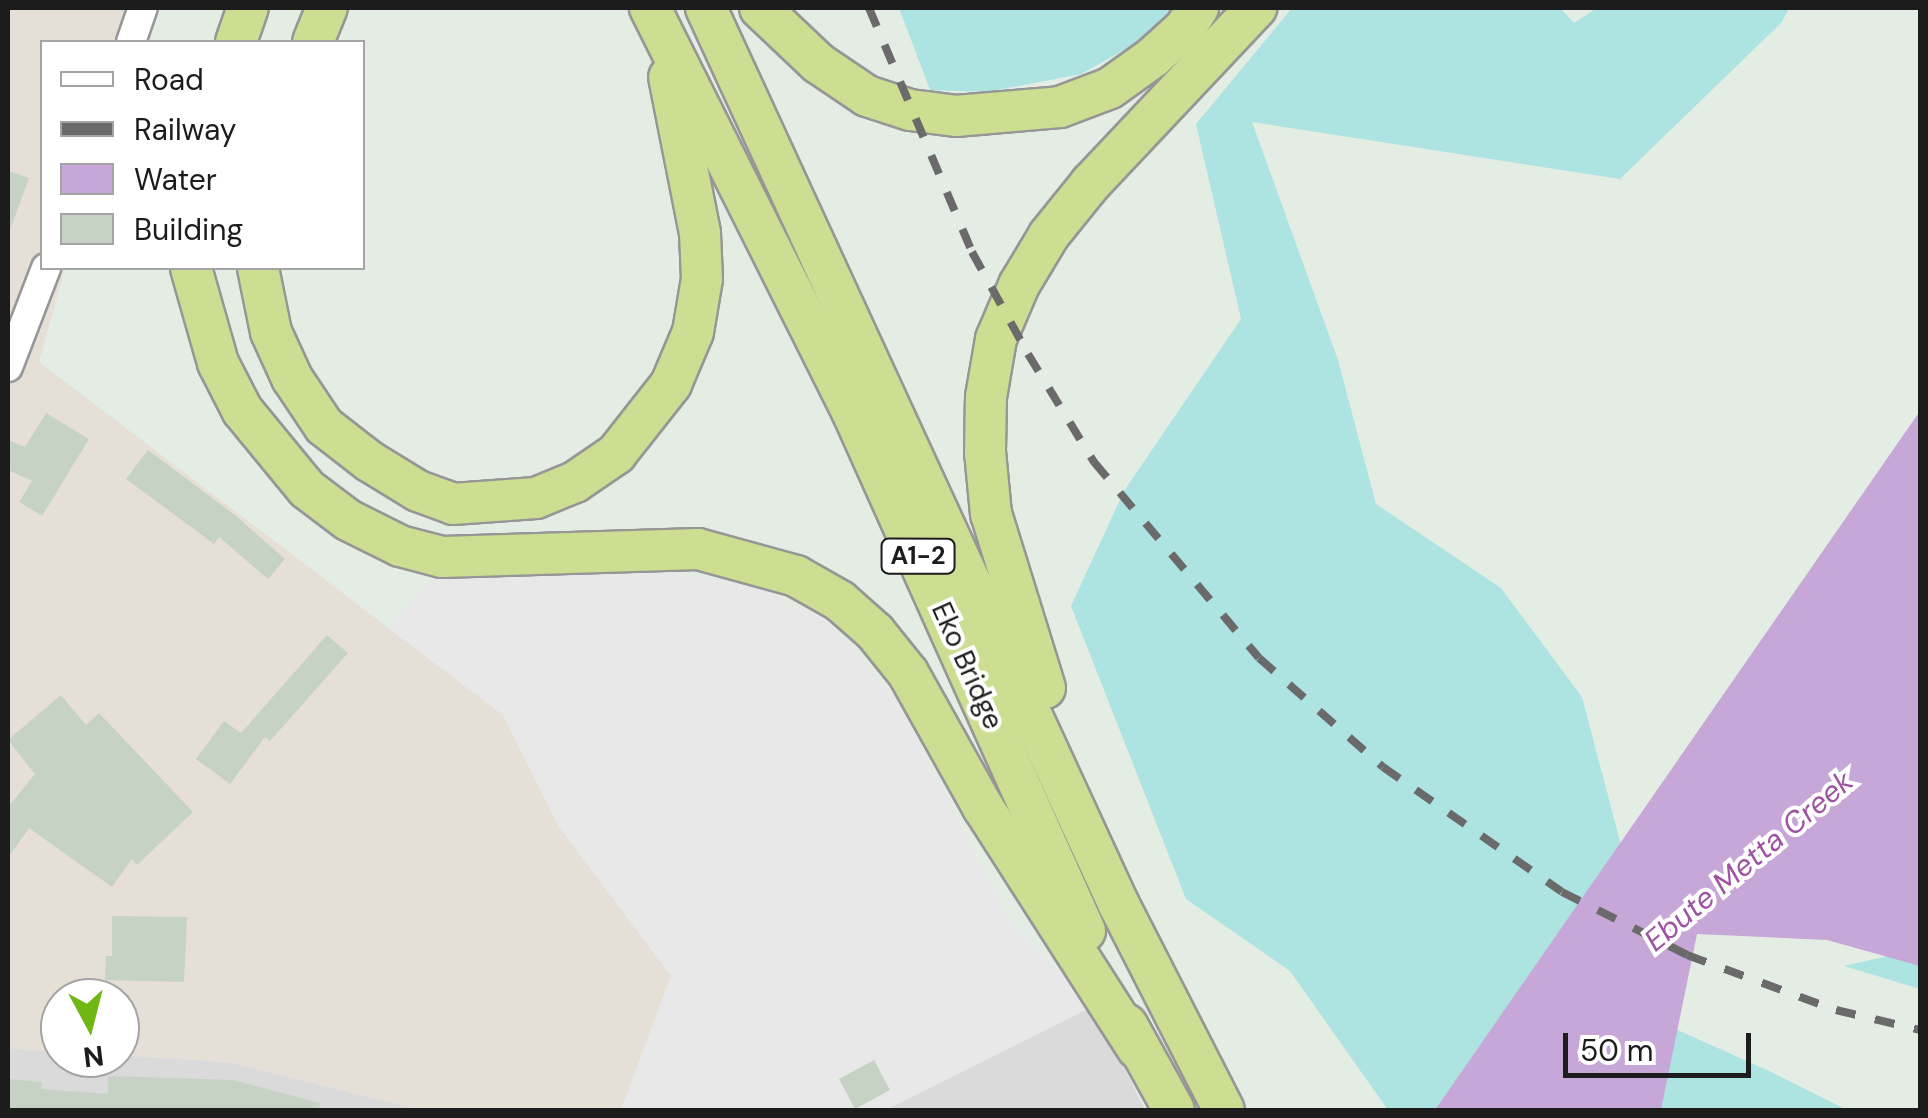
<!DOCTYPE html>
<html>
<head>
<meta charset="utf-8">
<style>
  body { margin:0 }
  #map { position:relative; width:1928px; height:1118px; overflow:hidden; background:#e3ede4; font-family:"DM Sans",sans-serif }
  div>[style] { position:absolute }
  .residential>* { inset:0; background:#dadada }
  .industrial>* { inset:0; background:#e5dfd6 }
  .grass>* { inset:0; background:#ade3e0 }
  .parking>* { inset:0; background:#e8e8e8 }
  .water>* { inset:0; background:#c7a7d7 }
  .building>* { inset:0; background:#c6d3c4 }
  .roads { filter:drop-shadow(2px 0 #969696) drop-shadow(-2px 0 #969696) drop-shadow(0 2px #969696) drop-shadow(0 -2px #969696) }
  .minor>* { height:28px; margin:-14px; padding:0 14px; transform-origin:14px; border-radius:14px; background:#fff }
  .highway>* { height:40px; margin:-20px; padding:0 20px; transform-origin:20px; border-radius:20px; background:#cbde91 }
  .rail>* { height:8px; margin-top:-4px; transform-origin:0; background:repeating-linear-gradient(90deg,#6a6a6a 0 20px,transparent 0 40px) }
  span { translate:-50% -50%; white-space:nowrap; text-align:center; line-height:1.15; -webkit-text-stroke:8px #fff; paint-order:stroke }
  .shield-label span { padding:2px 8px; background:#fff; border:2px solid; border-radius:8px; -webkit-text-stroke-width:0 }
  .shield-label { font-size:25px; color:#1c1c1c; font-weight:700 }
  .street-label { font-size:28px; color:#1c1c1c }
  .water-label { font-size:30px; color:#9e52a3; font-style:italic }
  .frame { position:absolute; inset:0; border:10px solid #1c1c1c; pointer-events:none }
  .legend { position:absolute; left:40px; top:40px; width:325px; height:230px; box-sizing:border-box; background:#fff; border:2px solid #a4a4a4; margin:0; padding:12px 18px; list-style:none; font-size:30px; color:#1c1c1c }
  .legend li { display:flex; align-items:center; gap:20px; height:50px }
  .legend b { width:50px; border:2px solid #a4a4a4 }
  .north { position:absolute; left:40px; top:978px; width:100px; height:100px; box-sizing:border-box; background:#fff; border:2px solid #a4a4a4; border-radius:50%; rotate:173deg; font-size:28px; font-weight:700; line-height:40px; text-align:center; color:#1c1c1c }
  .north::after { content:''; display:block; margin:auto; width:35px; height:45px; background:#6fb712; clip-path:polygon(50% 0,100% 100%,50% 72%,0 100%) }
  .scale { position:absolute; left:1563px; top:1033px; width:188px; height:45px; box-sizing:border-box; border:5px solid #1c1c1c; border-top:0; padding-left:12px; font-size:30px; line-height:35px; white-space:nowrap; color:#1c1c1c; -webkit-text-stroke:8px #fff; paint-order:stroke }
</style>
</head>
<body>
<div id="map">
  <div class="residential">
    <i style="clip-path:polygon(1094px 1006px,1145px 1110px,886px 1110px,916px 1092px)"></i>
    <i style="clip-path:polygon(8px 1048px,60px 1052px,60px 1058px,120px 1055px,228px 1062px,421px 1110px,8px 1110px)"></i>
  </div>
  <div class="industrial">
    <i style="clip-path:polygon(8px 8px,150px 8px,139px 42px,42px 42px,42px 268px,65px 268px,39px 362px,503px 715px,559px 827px,671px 976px,621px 1110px,421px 1110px,228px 1062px,120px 1055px,120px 998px,60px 998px,60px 1052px,8px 1048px)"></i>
  </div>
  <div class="grass">
    <i style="clip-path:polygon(899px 8px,1173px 8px,1158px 31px,1081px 74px,987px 92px,930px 90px)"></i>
    <i style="clip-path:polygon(1292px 8px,1560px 8px,1574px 23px,1597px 8px,1789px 8px,1782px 22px,1620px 179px,1252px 122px,1338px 360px,1376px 504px,1501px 588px,1582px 697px,1626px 864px,1444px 1110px,1388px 1110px,1290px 971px,1186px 899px,1071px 606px,1124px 491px,1241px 319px,1196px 124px)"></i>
    <i style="clip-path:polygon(1920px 949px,1920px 989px,1844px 966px)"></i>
    <i style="clip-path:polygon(1662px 1023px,1769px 1071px,1847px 1110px,1626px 1110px)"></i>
  </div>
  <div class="parking">
    <i style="clip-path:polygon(667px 573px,753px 583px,828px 621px,896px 699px,1012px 924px,1094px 1006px,886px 1110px,621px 1110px,671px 976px,559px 827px,503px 715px,388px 628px,434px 577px)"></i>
  </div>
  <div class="water">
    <i style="clip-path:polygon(1920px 411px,1920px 966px,1827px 940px,1697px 934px,1661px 1110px,1435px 1110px)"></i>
  </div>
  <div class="building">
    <i style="clip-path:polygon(8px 171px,29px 178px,10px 230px,8px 230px)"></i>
    <i style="clip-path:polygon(46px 413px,89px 439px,42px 516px,19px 502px,32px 481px,8px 470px,8px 440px,25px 447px)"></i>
    <i style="clip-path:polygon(148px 450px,236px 516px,285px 559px,268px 579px,219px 537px,214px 544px,126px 479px)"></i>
    <i style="clip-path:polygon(327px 635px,348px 653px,270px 741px,265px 737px,230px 784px,196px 759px,224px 721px,241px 733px)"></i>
    <i style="clip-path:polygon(61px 695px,86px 725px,99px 713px,193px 812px,137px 865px,132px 859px,112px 887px,29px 828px,8px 858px,8px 807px,35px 774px,8px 740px)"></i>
    <i style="clip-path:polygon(112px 916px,187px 917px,184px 982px,105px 980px,106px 956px,112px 956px)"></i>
    <i style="clip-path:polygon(874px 1060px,890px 1090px,855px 1109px,839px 1079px)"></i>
    <i style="clip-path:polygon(108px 1076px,233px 1080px,320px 1103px,319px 1110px,8px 1110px,8px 1079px,42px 1082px,41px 1089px,108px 1094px)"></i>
  </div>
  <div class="roads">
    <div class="minor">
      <i style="left:131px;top:42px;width:36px;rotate:-71deg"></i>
      <i style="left:8px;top:367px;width:106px;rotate:-69deg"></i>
    </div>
    <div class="highway">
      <i style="left:650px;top:8px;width:449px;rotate:63.4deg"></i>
      <i style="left:851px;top:409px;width:572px;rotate:65.85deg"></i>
      <i style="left:706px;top:8px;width:988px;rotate:65.28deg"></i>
      <i style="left:1119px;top:905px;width:230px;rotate:62.9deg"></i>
      <i style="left:760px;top:8px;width:80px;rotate:43.5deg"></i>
      <i style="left:818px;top:63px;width:59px;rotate:34deg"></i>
      <i style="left:867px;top:96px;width:45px;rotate:18deg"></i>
      <i style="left:910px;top:110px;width:46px;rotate:7.4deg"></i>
      <i style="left:956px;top:116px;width:104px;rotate:-4.9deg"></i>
      <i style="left:1060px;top:107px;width:53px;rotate:-20.8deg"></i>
      <i style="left:1110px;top:88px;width:52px;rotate:-35.5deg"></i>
      <i style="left:1152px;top:58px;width:45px;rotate:-42.3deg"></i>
      <i style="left:1185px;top:28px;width:24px;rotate:-57deg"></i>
      <i style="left:236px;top:42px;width:36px;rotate:-71deg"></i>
      <i style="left:313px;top:42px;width:37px;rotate:-68deg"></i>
      <i style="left:191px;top:268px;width:99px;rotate:74.1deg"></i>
      <i style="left:218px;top:363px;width:53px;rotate:62.9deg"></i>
      <i style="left:242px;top:410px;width:102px;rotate:50.6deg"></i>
      <i style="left:307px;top:489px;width:51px;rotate:37.1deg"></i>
      <i style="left:348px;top:520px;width:58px;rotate:26.6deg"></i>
      <i style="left:400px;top:546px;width:43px;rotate:14.7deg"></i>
      <i style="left:442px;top:557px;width:256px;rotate:-1.8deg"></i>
      <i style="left:698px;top:549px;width:102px;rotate:15.4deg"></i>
      <i style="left:796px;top:576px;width:51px;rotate:29.6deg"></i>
      <i style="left:840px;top:601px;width:47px;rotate:41.5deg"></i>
      <i style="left:875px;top:632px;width:53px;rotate:51.2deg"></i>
      <i style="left:908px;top:673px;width:154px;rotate:60.8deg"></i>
      <i style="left:983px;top:807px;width:286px;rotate:57.4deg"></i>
      <i style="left:258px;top:268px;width:65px;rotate:78.5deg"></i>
      <i style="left:271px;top:332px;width:51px;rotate:65.5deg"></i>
      <i style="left:292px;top:378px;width:58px;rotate:56.3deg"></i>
      <i style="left:324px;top:426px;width:57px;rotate:37.9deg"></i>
      <i style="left:369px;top:461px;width:57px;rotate:31.5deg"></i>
      <i style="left:418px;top:491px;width:37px;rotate:20deg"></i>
      <i style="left:453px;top:504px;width:83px;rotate:-4.1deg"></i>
      <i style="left:536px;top:498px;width:42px;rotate:-22.3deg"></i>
      <i style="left:575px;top:482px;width:50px;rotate:-34.3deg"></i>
      <i style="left:616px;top:454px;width:89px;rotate:-51.8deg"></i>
      <i style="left:671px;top:384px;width:56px;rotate:-67.1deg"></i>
      <i style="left:693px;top:332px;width:54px;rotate:-80.4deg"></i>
      <i style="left:702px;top:279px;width:46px;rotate:-92.5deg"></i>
      <i style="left:700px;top:233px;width:159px;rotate:-101.2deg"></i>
      <i style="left:1045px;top:688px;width:182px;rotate:-107.2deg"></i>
      <i style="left:991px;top:514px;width:62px;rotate:-95.5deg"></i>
      <i style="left:985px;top:452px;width:55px;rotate:-89deg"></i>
      <i style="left:986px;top:397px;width:59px;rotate:-80.2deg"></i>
      <i style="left:996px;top:339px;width:59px;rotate:-66.9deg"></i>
      <i style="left:1019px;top:285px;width:58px;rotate:-59deg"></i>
      <i style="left:1049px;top:235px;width:67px;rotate:-51.1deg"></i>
      <i style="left:1091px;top:183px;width:241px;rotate:-46.7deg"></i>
      <i style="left:1127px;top:1025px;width:97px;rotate:61.1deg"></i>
    </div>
  </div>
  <div class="rail">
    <i style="left:869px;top:8px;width:265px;rotate:67.1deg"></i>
    <i style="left:972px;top:252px;width:116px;rotate:61.2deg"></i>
    <i style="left:1028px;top:354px;width:127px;rotate:58.6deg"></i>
    <i style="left:1094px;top:462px;width:256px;rotate:49.9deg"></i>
    <i style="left:1259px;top:658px;width:165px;rotate:41.3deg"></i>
    <i style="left:1383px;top:767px;width:218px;rotate:34.9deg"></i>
    <i style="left:1562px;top:892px;width:140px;rotate:26.7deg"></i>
    <i style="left:1687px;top:955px;width:159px;rotate:20.3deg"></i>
    <i style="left:1836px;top:1010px;width:86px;rotate:13.4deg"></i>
  </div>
  <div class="shield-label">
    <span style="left:918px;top:556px">A1-2</span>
  </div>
  <div class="street-label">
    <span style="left:967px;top:666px;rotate:66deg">Eko Bridge</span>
  </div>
  <div class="water-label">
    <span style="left:1749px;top:861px;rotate:-40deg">Ebute Metta Creek</span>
  </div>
  <div class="frame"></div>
  <ul class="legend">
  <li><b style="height:12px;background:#fff"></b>Road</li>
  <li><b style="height:12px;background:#6a6a6a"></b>Railway</li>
  <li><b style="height:28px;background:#c7a7d7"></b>Water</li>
  <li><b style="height:28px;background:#c6d3c4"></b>Building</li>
  </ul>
  <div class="north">N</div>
  <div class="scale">50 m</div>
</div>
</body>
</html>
